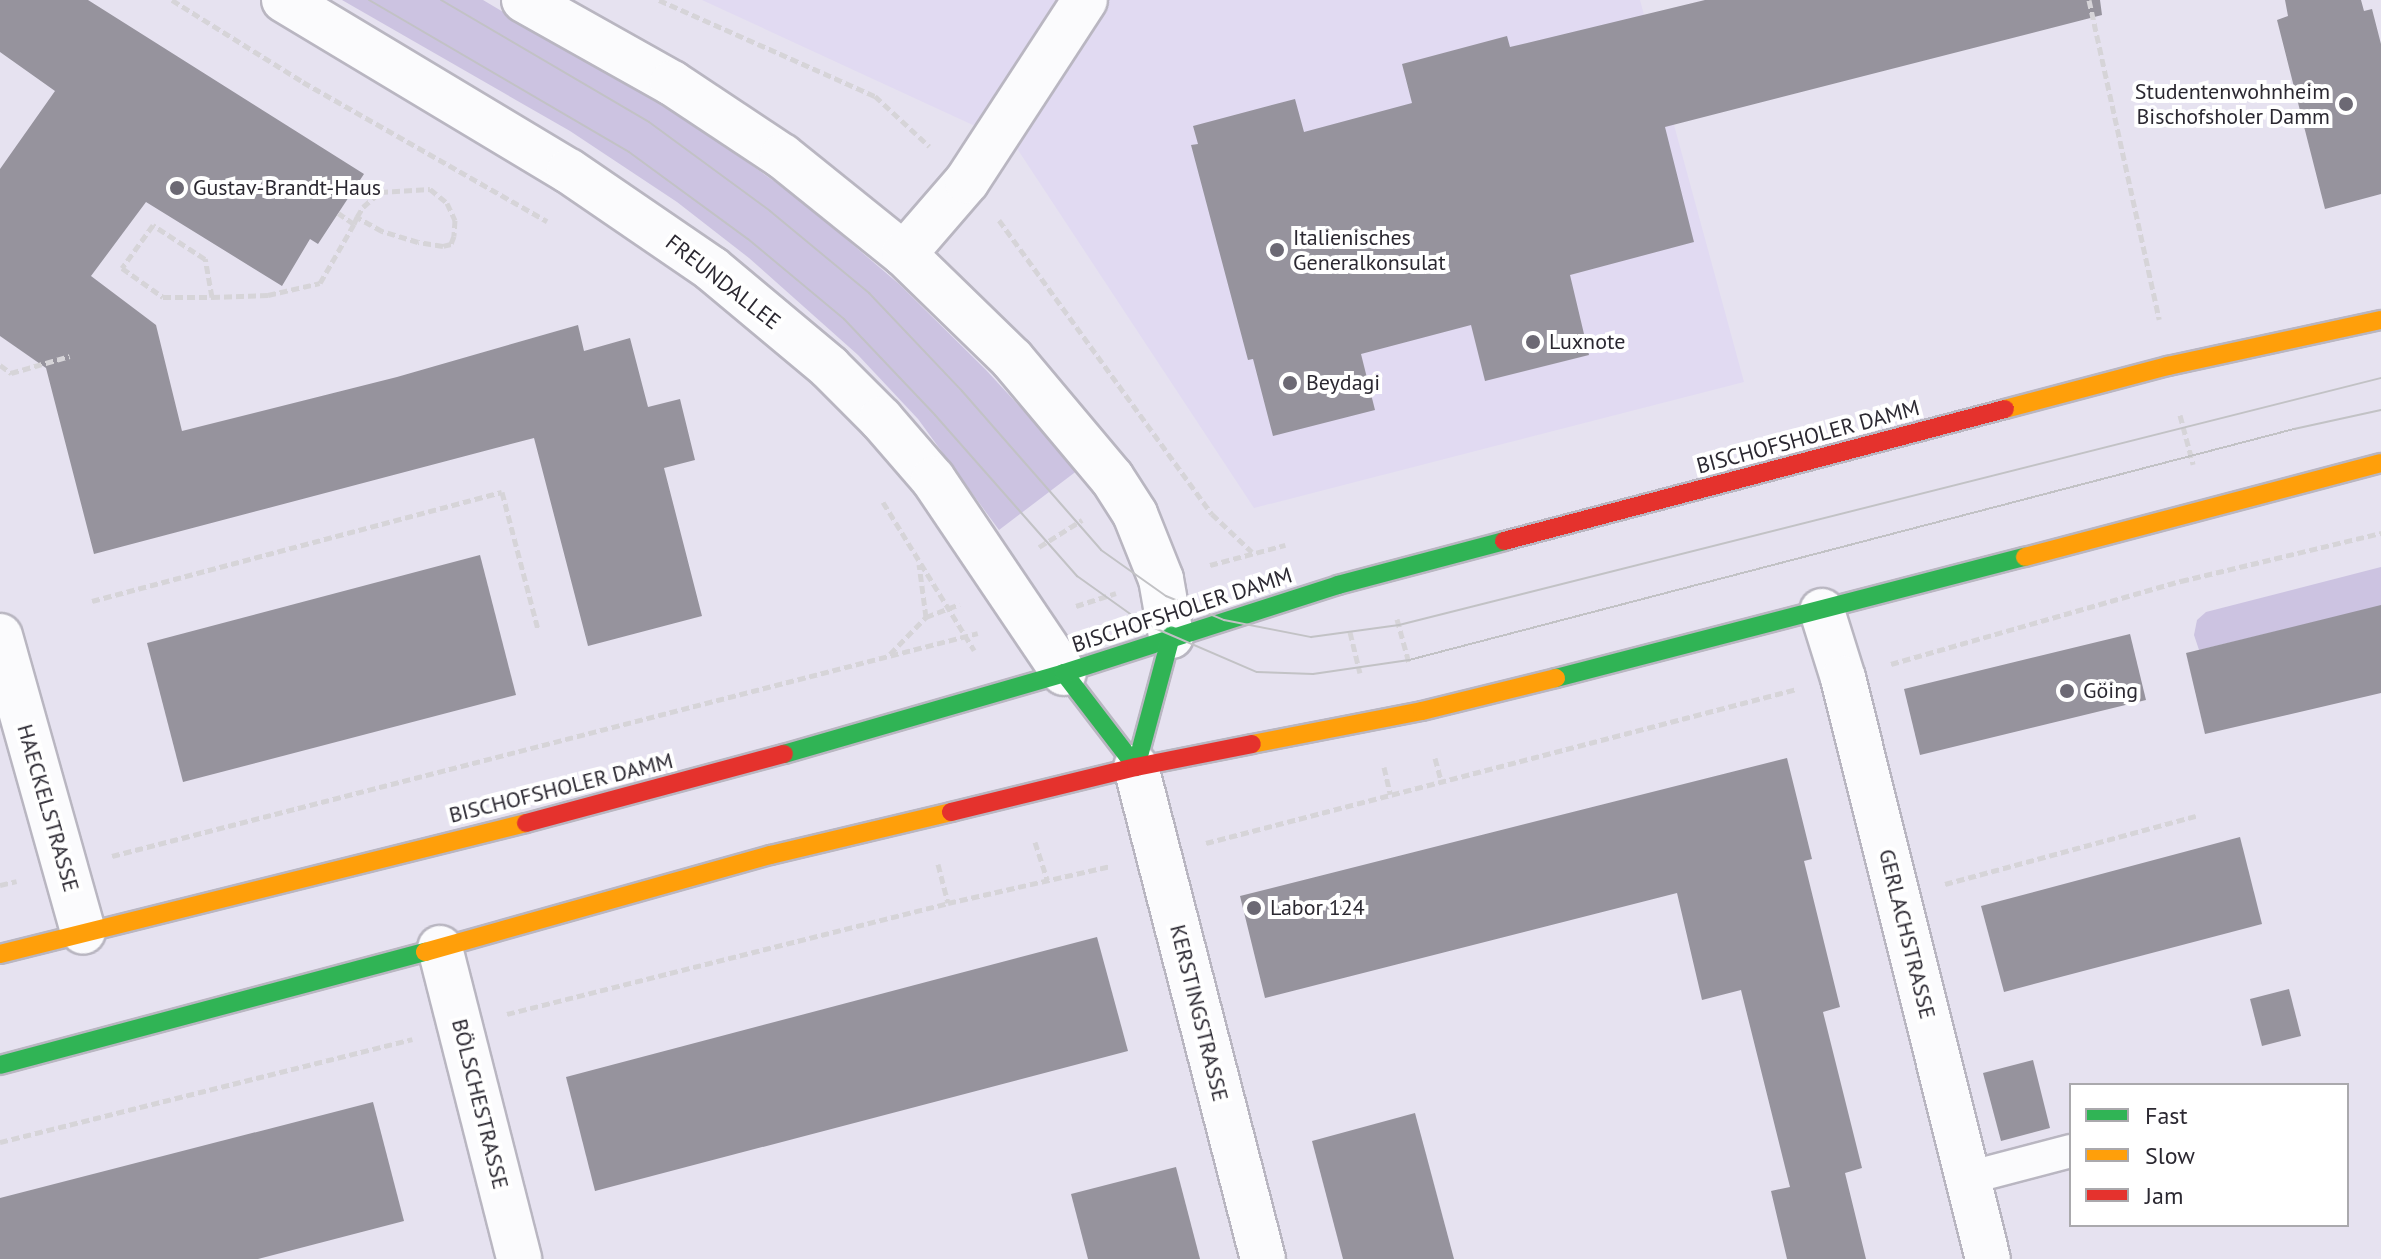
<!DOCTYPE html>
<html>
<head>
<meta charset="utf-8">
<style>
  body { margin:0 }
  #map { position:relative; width:2381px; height:1259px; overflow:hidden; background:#e6e2f0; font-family:"PT Sans",sans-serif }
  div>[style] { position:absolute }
  .built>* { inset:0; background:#e1daf2 }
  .green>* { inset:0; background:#ccc3e1 }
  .building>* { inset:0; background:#96939d }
  .path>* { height:5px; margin-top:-2.5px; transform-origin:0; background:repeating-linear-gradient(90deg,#d6d4d8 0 8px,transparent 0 12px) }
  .roads { filter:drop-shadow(2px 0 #b9b6c1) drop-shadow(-2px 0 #b9b6c1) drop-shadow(0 2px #b9b6c1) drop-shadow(0 -2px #b9b6c1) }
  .lane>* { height:32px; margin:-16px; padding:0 16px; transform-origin:16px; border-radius:16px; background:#fbfbfd }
  .street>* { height:44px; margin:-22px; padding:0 22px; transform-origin:22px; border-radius:22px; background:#fbfbfd }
  .fast>* { height:18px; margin:-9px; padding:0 9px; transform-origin:9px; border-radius:9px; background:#30b455 }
  .slow>* { height:18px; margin:-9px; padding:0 9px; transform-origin:9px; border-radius:9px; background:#ff9f0a }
  .jam>* { height:18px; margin:-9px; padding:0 9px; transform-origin:9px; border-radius:9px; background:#e5322d }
  .tram>* { height:2px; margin:-1px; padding:0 1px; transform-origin:1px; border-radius:1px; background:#c2c2c5 }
  .dots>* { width:22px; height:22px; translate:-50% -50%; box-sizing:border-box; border:4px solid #fff; border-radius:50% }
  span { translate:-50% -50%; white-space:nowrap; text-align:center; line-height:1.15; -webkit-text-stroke:8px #fff; paint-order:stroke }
  .poi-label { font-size:22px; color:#2b2831 }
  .right { translate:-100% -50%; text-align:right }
  .left { translate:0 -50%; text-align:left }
  .street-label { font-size:22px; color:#2b2831 }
  .legend { position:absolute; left:2069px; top:1083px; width:280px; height:144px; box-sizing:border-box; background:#fff; border:2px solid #aaa9ad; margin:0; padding:10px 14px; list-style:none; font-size:24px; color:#2b2831 }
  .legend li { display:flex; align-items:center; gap:16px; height:40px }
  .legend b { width:40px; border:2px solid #aaa9ad }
</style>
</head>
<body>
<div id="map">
  <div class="built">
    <i style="clip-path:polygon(702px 0,1640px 0,1744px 382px,1254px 508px,1014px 144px)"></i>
  </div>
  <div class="green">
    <i style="clip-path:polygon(342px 0,483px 0,693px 124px,798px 198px,899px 284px,986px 370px,1078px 470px,999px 530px,918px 419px,858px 355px,749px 258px,677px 202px,570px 131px)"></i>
    <i style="clip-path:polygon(2381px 567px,2381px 606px,2199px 650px,2194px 635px,2197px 620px,2206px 612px)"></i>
  </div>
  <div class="building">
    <i style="clip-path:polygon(0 0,88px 0,364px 174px,318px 244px,310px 239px,282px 286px,146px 202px,91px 276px,156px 325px,182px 431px,397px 377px,578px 325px,584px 351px,630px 338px,648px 407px,680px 399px,695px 460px,664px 468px,702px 616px,588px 646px,534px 438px,94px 554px,46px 368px,0 336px,0 169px,55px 91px,0 52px)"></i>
    <i style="clip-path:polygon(1705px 0,2100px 0,2102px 15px,1665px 127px,1694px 242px,1570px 275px,1589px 355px,1485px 381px,1471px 325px,1361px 354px,1375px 410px,1273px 436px,1253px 359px,1248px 360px,1191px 145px,1198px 144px,1193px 126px,1295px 99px,1304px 132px,1412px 103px,1402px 64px,1507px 36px,1510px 47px)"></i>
    <i style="clip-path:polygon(2285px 0,2361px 0,2364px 11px,2372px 9px,2381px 44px,2381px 194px,2325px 209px,2277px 20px,2288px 16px)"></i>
    <i style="clip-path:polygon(480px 555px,516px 695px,183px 782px,147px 643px)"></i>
    <i style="clip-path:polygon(2381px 605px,2381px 693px,2205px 734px,2186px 653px)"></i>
    <i style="clip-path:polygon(2130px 634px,2146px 700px,1920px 755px,1904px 689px)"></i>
    <i style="clip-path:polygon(1787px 758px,1812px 859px,1804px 861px,1840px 1007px,1823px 1012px,1862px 1168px,1845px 1173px,1866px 1259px,1787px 1259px,1771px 1191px,1790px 1187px,1741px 990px,1702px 1000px,1677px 893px,1265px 998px,1240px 896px)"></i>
    <i style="clip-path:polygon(2240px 837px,2262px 924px,2004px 992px,1981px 906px)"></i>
    <i style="clip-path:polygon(1097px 937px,1128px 1051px,595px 1191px,566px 1077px)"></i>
    <i style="clip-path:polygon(2289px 989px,2301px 1036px,2262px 1046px,2250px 999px)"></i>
    <i style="clip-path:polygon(2033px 1060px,2050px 1128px,2001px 1141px,1983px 1073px)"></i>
    <i style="clip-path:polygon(373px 1102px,404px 1221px,258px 1259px,0 1259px,0 1198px)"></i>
    <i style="clip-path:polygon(1415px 1113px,1454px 1259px,1343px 1259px,1312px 1141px)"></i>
    <i style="clip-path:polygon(1176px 1167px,1200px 1259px,1088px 1259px,1071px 1194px)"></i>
  </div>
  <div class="path">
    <i style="left:172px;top:0;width:155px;rotate:32deg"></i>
    <i style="left:303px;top:82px;width:281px;rotate:29.7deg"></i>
    <i style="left:659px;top:0;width:236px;rotate:24deg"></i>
    <i style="left:875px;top:96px;width:74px;rotate:42.8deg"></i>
    <i style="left:2089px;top:0;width:327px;rotate:77.6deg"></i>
    <i style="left:999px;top:220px;width:363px;rotate:54.1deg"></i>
    <i style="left:1212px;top:514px;width:55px;rotate:43.5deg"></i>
    <i style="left:354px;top:224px;width:8px;rotate:-67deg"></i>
    <i style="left:357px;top:217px;width:12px;rotate:-59deg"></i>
    <i style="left:363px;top:207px;width:23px;rotate:-41deg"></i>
    <i style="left:380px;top:192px;width:50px;rotate:-3.4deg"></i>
    <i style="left:430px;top:189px;width:22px;rotate:39deg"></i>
    <i style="left:447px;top:203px;width:19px;rotate:65deg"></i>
    <i style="left:455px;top:220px;width:16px;rotate:94deg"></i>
    <i style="left:454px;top:236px;width:9px;rotate:111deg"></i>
    <i style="left:451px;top:244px;width:8px;rotate:166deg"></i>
    <i style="left:443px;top:246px;width:25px;rotate:-171deg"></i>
    <i style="left:418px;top:242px;width:38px;rotate:-163deg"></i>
    <i style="left:382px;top:231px;width:29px;rotate:-151deg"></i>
    <i style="left:212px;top:297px;width:39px;rotate:-100deg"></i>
    <i style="left:205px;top:259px;width:62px;rotate:-146.8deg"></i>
    <i style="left:153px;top:225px;width:53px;rotate:125.8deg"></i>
    <i style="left:122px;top:268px;width:50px;rotate:35.3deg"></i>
    <i style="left:163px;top:297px;width:49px"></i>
    <i style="left:212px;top:297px;width:56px;rotate:-2deg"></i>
    <i style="left:268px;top:295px;width:53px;rotate:-13deg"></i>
    <i style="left:320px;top:283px;width:68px;rotate:-60deg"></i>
    <i style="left:354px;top:224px;width:19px;rotate:-145deg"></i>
    <i style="left:0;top:365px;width:14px;rotate:36deg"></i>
    <i style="left:11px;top:373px;width:61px;rotate:-16.1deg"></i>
    <i style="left:2180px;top:415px;width:51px;rotate:75.1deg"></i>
    <i style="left:883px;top:502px;width:174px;rotate:58.4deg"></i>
    <i style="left:1039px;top:547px;width:51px;rotate:-32.1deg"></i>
    <i style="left:1210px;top:565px;width:78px;rotate:-14.9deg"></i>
    <i style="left:92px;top:601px;width:424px;rotate:-14.9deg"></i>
    <i style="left:502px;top:492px;width:142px;rotate:75.3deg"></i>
    <i style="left:1076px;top:606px;width:42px;rotate:-18deg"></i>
    <i style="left:926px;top:617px;width:36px;rotate:-21deg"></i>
    <i style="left:1397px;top:619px;width:46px;rotate:74.7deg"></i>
    <i style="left:1350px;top:632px;width:42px;rotate:76.3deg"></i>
    <i style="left:890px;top:654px;width:52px;rotate:-45.8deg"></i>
    <i style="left:926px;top:617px;width:53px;rotate:-97.5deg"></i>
    <i style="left:1891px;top:664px;width:302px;rotate:-16deg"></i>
    <i style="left:2181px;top:581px;width:206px;rotate:-13.5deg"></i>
    <i style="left:1435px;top:758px;width:23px;rotate:75deg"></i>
    <i style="left:1384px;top:767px;width:28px;rotate:77deg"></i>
    <i style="left:1035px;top:842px;width:40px;rotate:72deg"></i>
    <i style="left:1206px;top:843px;width:611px;rotate:-14.61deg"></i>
    <i style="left:112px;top:856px;width:894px;rotate:-14.44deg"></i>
    <i style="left:938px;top:864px;width:40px;rotate:75.6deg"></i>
    <i style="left:1945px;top:884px;width:260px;rotate:-15.2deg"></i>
    <i style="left:0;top:885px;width:17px;rotate:-13deg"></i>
    <i style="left:507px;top:1014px;width:455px;rotate:-14.1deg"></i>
    <i style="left:948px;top:903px;width:167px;rotate:-12.8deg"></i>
    <i style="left:0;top:1142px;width:425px;rotate:-14deg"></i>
  </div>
  <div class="roads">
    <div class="lane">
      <i style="left:1968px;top:1178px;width:106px;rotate:-14.7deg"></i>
    </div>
    <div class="street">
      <i style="left:284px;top:0;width:332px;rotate:31deg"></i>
      <i style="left:569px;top:171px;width:173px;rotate:34.4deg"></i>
      <i style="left:712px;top:269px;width:153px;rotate:39.9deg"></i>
      <i style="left:829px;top:367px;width:74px;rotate:45deg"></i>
      <i style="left:881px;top:419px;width:79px;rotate:49.1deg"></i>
      <i style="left:933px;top:479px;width:234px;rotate:56deg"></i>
      <i style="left:524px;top:0;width:170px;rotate:29.3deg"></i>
      <i style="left:672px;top:83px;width:132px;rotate:33.6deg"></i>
      <i style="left:782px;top:156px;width:156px;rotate:38.8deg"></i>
      <i style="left:904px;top:254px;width:151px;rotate:44.2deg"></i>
      <i style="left:1012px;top:359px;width:155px;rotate:50deg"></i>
      <i style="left:1112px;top:478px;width:43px;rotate:57.4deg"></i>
      <i style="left:1135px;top:514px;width:70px;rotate:68.2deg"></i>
      <i style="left:1161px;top:579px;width:58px;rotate:80deg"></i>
      <i style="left:904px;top:254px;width:96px;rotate:-49.2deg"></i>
      <i style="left:967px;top:181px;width:216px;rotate:-56.9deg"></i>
      <i style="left:1822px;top:611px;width:70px;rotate:72.6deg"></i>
      <i style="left:1843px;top:678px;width:599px;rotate:75.99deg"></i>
      <i style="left:0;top:636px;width:307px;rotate:74.3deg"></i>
      <i style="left:1136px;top:767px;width:508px;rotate:75.53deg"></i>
      <i style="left:440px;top:948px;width:321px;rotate:75.7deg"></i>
    </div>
    <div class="fast">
      <i style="left:1064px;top:673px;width:118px;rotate:52.5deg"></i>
      <i style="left:1556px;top:678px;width:484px;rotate:-14.5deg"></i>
      <i style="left:784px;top:754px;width:291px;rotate:-16.1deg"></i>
      <i style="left:1064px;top:673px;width:288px;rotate:-17.8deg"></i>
      <i style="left:1338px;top:585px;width:172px;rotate:-14.8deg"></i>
      <i style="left:1136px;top:767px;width:136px;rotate:-75deg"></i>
      <i style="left:0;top:1065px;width:440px;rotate:-14.9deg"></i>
    </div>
    <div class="slow">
      <i style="left:2005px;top:409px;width:169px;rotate:-14.8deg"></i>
      <i style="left:2168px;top:366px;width:218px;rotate:-12.2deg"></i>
      <i style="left:2025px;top:557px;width:368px;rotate:-14.8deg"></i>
      <i style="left:1252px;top:744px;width:173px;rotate:-11deg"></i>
      <i style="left:1422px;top:711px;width:138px;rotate:-13.8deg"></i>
      <i style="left:425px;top:952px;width:359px;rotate:-15.7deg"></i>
      <i style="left:771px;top:855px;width:185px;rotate:-13.4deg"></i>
      <i style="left:0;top:954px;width:542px;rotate:-13.98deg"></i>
    </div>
    <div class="jam">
      <i style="left:1504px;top:541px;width:518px;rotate:-14.76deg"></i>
      <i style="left:951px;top:812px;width:190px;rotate:-13.7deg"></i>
      <i style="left:1136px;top:767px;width:118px;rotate:-11.2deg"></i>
      <i style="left:526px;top:823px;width:267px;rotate:-15deg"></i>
    </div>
  </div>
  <div class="tram">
    <i style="left:369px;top:0;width:301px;rotate:30.3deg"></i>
    <i style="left:629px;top:152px;width:147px;rotate:36.2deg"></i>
    <i style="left:748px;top:239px;width:125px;rotate:39.8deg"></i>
    <i style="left:844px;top:319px;width:132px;rotate:46.5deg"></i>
    <i style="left:935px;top:415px;width:215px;rotate:48.6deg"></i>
    <i style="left:1077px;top:576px;width:81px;rotate:35.5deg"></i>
    <i style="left:1143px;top:623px;width:124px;rotate:23.3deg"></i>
    <i style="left:1257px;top:672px;width:56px;rotate:2deg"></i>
    <i style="left:1313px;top:674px;width:97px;rotate:-8.3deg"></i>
    <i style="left:1409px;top:660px;width:915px;rotate:-14.63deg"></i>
    <i style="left:2294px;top:429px;width:89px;rotate:-12.3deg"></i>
    <i style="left:441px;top:0;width:241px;rotate:30.4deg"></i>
    <i style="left:649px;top:122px;width:150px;rotate:36.3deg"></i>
    <i style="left:770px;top:211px;width:129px;rotate:39.6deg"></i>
    <i style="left:869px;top:293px;width:135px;rotate:46.5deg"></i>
    <i style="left:962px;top:391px;width:211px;rotate:48.8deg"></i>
    <i style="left:1101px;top:550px;width:80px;rotate:35.3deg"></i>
    <i style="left:1166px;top:596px;width:63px;rotate:22.5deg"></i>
    <i style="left:1224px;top:620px;width:89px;rotate:11.1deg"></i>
    <i style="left:1311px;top:637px;width:89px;rotate:-7.8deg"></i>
    <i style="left:1399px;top:625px;width:1013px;rotate:-14.12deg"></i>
  </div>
  <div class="dots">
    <i style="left:2346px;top:104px;background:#6c6974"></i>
    <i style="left:177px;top:188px;background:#6c6974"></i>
    <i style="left:1277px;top:250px;background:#6c6974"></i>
    <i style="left:1533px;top:342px;background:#6c6974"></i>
    <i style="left:1290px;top:383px;background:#6c6974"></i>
    <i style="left:2067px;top:691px;background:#6c6974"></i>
    <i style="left:1254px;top:908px;background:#6c6974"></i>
  </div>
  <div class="poi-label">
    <span class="right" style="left:2330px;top:104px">Studentenwohnheim<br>Bischofsholer Damm</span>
    <span class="left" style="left:193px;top:188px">Gustav-Brandt-Haus</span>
    <span class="left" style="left:1293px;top:250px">Italienisches<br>Generalkonsulat</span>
    <span class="left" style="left:1549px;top:342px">Luxnote</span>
    <span class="left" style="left:1306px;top:383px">Beydagi</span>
    <span class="left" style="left:2083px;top:691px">Göing</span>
    <span class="left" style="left:1270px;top:908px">Labor 124</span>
  </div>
  <div class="street-label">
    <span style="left:723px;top:282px;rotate:38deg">FREUNDALLEE</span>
    <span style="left:1808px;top:437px;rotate:-15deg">BISCHOFSHOLER DAMM</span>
    <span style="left:1182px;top:610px;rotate:-18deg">BISCHOFSHOLER DAMM</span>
    <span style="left:561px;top:788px;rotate:-14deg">BISCHOFSHOLER DAMM</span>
    <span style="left:48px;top:808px;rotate:74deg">HAECKELSTRASSE</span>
    <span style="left:1907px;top:934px;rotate:76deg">GERLACHSTRASSE</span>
    <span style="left:1199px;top:1013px;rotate:76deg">KERSTINGSTRASSE</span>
    <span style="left:480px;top:1104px;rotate:76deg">BÖLSCHESTRASSE</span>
  </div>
  <ul class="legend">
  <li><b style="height:10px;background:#30b455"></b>Fast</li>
  <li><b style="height:10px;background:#ff9f0a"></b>Slow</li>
  <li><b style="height:10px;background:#e5322d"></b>Jam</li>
  </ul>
</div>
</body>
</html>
